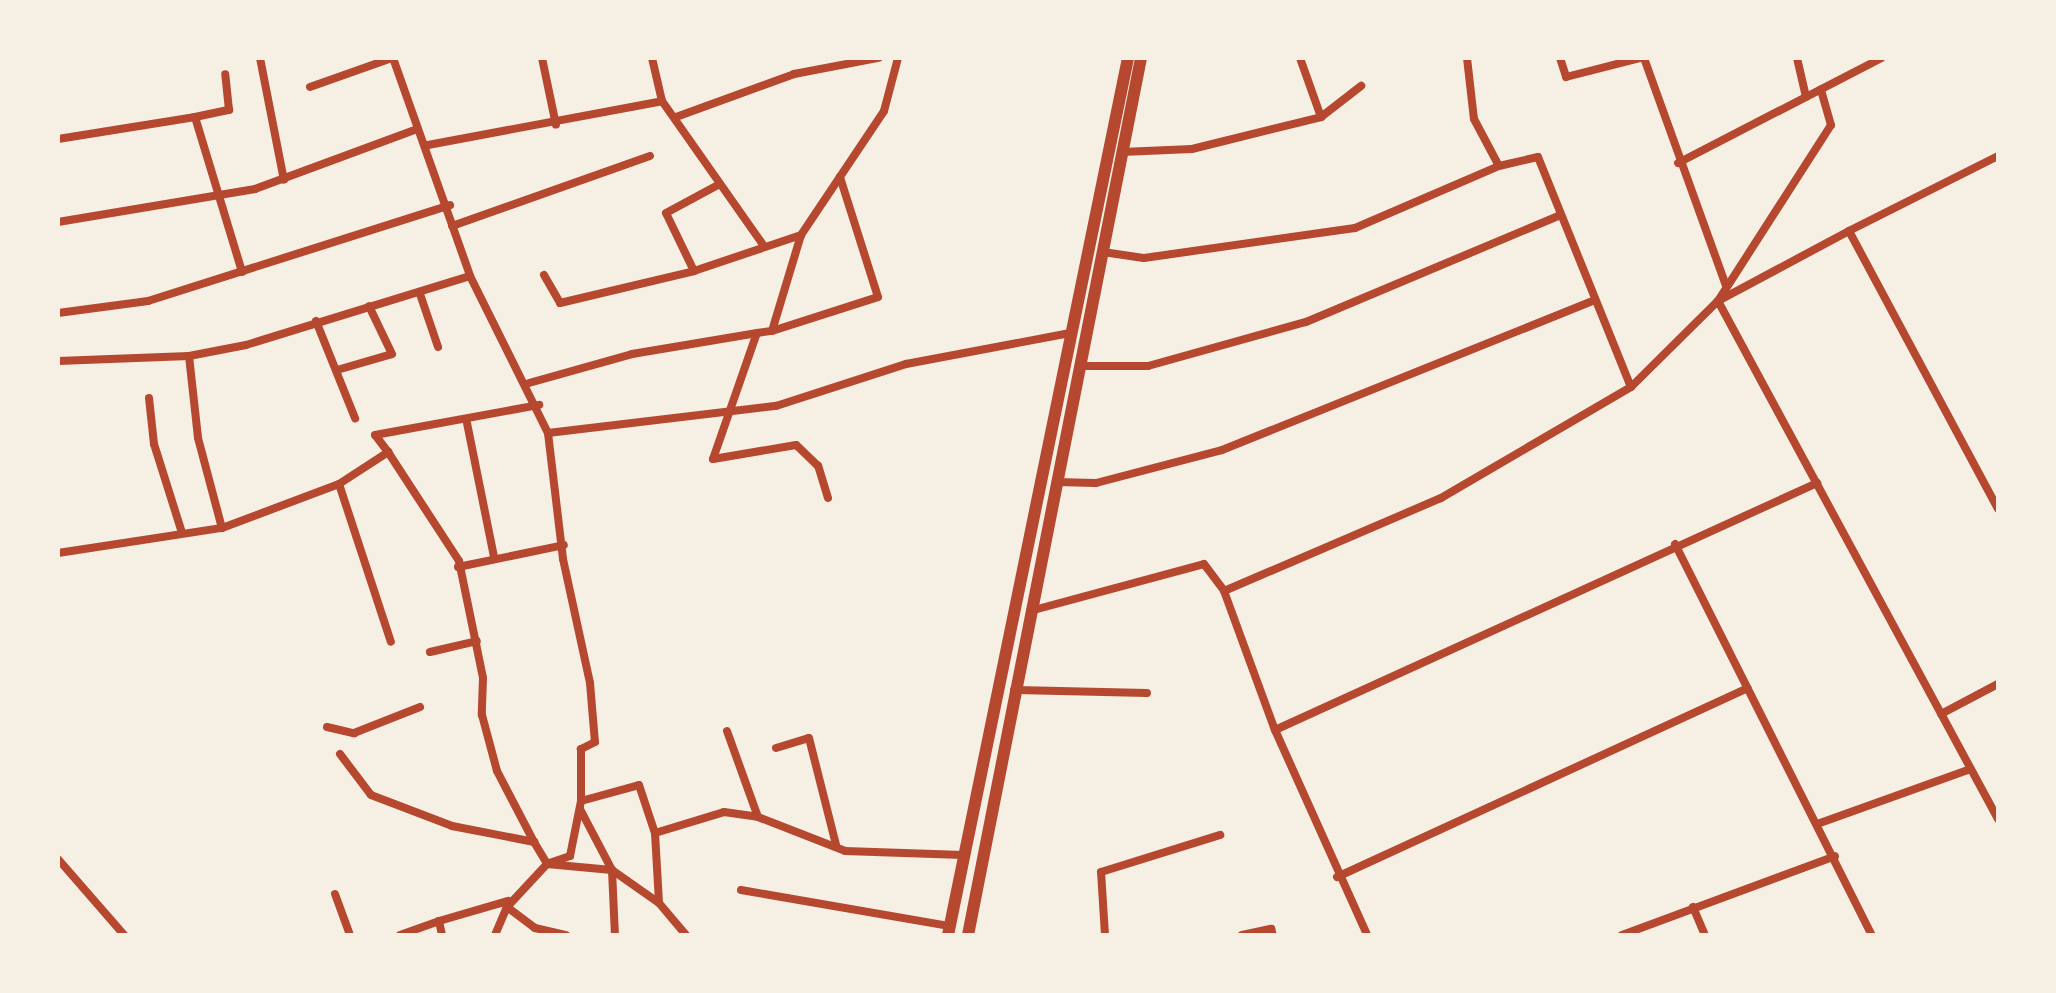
<!DOCTYPE html>
<html>
<head>
<meta charset="utf-8">
<style>
  body { margin:0 }
  #map { position:relative; width:2056px; height:993px; overflow:hidden; background:#f6efe4; font-family:"PT Sans",sans-serif }
  div>[style] { position:absolute }
  .minor>* { height:8px; margin:-4px; padding:0 4px; transform-origin:4px; border-radius:4px; background:#b5482f }
  .primary>* { height:12px; margin:-6px; padding:0 6px; transform-origin:6px; border-radius:6px; background:#b5482f }
  span { translate:-50% -50%; white-space:nowrap; text-align:center; line-height:1.15; -webkit-text-stroke:6px #f6efe4; paint-order:stroke }
  .frame { position:absolute; inset:0; border:60px solid #f6efe4; pointer-events:none }
</style>
</head>
<body>
<div id="map">
  <div class="minor">
    <i style="left:260px;top:58px;width:124px;rotate:78.9deg"></i>
    <i style="left:393px;top:58px;width:231px;rotate:70.5deg"></i>
    <i style="left:470px;top:276px;width:175px;rotate:63.6deg"></i>
    <i style="left:548px;top:433px;width:127px;rotate:83.2deg"></i>
    <i style="left:563px;top:559px;width:127px;rotate:77.7deg"></i>
    <i style="left:590px;top:683px;width:59px;rotate:85.2deg"></i>
    <i style="left:595px;top:742px;width:16px;rotate:153deg"></i>
    <i style="left:581px;top:749px;width:52px;rotate:90deg"></i>
    <i style="left:581px;top:801px;width:56px;rotate:101.3deg"></i>
    <i style="left:570px;top:856px;width:24px;rotate:161deg"></i>
    <i style="left:547px;top:864px;width:59px;rotate:132.9deg"></i>
    <i style="left:542px;top:58px;width:68px;rotate:78.2deg"></i>
    <i style="left:652px;top:58px;width:44px;rotate:76.9deg"></i>
    <i style="left:662px;top:101px;width:177px;rotate:54.9deg"></i>
    <i style="left:1467px;top:58px;width:61px;rotate:83.5deg"></i>
    <i style="left:1474px;top:119px;width:53px;rotate:62deg"></i>
    <i style="left:1499px;top:166px;width:40px;rotate:-13deg"></i>
    <i style="left:1538px;top:157px;width:248px;rotate:68deg"></i>
    <i style="left:1560px;top:58px;width:20px;rotate:72deg"></i>
    <i style="left:1566px;top:77px;width:76px;rotate:-14.4deg"></i>
    <i style="left:1644px;top:58px;width:242px;rotate:70.2deg"></i>
    <i style="left:1797px;top:58px;width:40px;rotate:77deg"></i>
    <i style="left:310px;top:87px;width:87px;rotate:-19.5deg"></i>
    <i style="left:195px;top:117px;width:35px;rotate:-12deg"></i>
    <i style="left:229px;top:110px;width:36px;rotate:-96deg"></i>
    <i style="left:676px;top:117px;width:126px;rotate:-20deg"></i>
    <i style="left:794px;top:74px;width:86px;rotate:-10.8deg"></i>
    <i style="left:1321px;top:117px;width:51px;rotate:-37.8deg"></i>
    <i style="left:58px;top:139px;width:139px;rotate:-9.1deg"></i>
    <i style="left:195px;top:117px;width:162px;rotate:73.1deg"></i>
    <i style="left:428px;top:145px;width:238px;rotate:-10.6deg"></i>
    <i style="left:1122px;top:152px;width:70px;rotate:-2.5deg"></i>
    <i style="left:1192px;top:149px;width:133px;rotate:-13.9deg"></i>
    <i style="left:1321px;top:117px;width:63px;rotate:-109.6deg"></i>
    <i style="left:1998px;top:156px;width:167px;rotate:153.3deg"></i>
    <i style="left:1849px;top:231px;width:315px;rotate:61.8deg"></i>
    <i style="left:1678px;top:163px;width:229px;rotate:-27.3deg"></i>
    <i style="left:58px;top:222px;width:200px;rotate:-9.5deg"></i>
    <i style="left:255px;top:189px;width:173px;rotate:-20.3deg"></i>
    <i style="left:452px;top:226px;width:210px;rotate:-19.5deg"></i>
    <i style="left:1849px;top:231px;width:149px;rotate:151.9deg"></i>
    <i style="left:1718px;top:301px;width:589px;rotate:61.61deg"></i>
    <i style="left:1103px;top:252px;width:41px;rotate:8.3deg"></i>
    <i style="left:1144px;top:258px;width:213px;rotate:-8.1deg"></i>
    <i style="left:1355px;top:228px;width:157px;rotate:-23.3deg"></i>
    <i style="left:694px;top:271px;width:64px;rotate:-115.8deg"></i>
    <i style="left:666px;top:213px;width:59px;rotate:-28.3deg"></i>
    <i style="left:544px;top:275px;width:32px;rotate:60deg"></i>
    <i style="left:560px;top:303px;width:138px;rotate:-13.4deg"></i>
    <i style="left:694px;top:271px;width:113px;rotate:-18.6deg"></i>
    <i style="left:420px;top:294px;width:56px;rotate:71.2deg"></i>
    <i style="left:58px;top:313px;width:91px;rotate:-7.6deg"></i>
    <i style="left:148px;top:301px;width:317px;rotate:-17.6deg"></i>
    <i style="left:316px;top:321px;width:105px;rotate:68.1deg"></i>
    <i style="left:772px;top:331px;width:111px;rotate:-17.8deg"></i>
    <i style="left:878px;top:297px;width:126px;rotate:-107.6deg"></i>
    <i style="left:189px;top:356px;width:82px;rotate:83.7deg"></i>
    <i style="left:198px;top:438px;width:93px;rotate:75.1deg"></i>
    <i style="left:58px;top:361px;width:131px;rotate:-2.2deg"></i>
    <i style="left:189px;top:356px;width:58px;rotate:-10.9deg"></i>
    <i style="left:246px;top:345px;width:234px;rotate:-17.1deg"></i>
    <i style="left:1082px;top:366px;width:66px"></i>
    <i style="left:1148px;top:366px;width:164px;rotate:-15.6deg"></i>
    <i style="left:1306px;top:322px;width:273px;rotate:-22.8deg"></i>
    <i style="left:337px;top:370px;width:57px;rotate:-16.2deg"></i>
    <i style="left:392px;top:354px;width:53px;rotate:-115.6deg"></i>
    <i style="left:529px;top:383px;width:107px;rotate:-15.7deg"></i>
    <i style="left:632px;top:354px;width:127px;rotate:-9.5deg"></i>
    <i style="left:149px;top:398px;width:46px;rotate:83.8deg"></i>
    <i style="left:154px;top:444px;width:93px;rotate:72.5deg"></i>
    <i style="left:467px;top:423px;width:137px;rotate:78.6deg"></i>
    <i style="left:548px;top:433px;width:230px;rotate:-6.8deg"></i>
    <i style="left:776px;top:406px;width:137px;rotate:-17.9deg"></i>
    <i style="left:906px;top:364px;width:167px;rotate:-10.7deg"></i>
    <i style="left:388px;top:452px;width:130px;rotate:56.9deg"></i>
    <i style="left:459px;top:561px;width:119px;rotate:78.4deg"></i>
    <i style="left:483px;top:678px;width:37px;rotate:92deg"></i>
    <i style="left:482px;top:715px;width:58px;rotate:75deg"></i>
    <i style="left:497px;top:771px;width:80px;rotate:62.5deg"></i>
    <i style="left:534px;top:842px;width:26px;rotate:59deg"></i>
    <i style="left:547px;top:864px;width:65px;rotate:5.3deg"></i>
    <i style="left:612px;top:870px;width:57px;rotate:35.1deg"></i>
    <i style="left:659px;top:903px;width:42px;rotate:49.8deg"></i>
    <i style="left:1056px;top:482px;width:40px;rotate:1.4deg"></i>
    <i style="left:1096px;top:483px;width:130px;rotate:-14.7deg"></i>
    <i style="left:1222px;top:450px;width:398px;rotate:-21.9deg"></i>
    <i style="left:339px;top:484px;width:166px;rotate:71.8deg"></i>
    <i style="left:828px;top:498px;width:34px;rotate:-107deg"></i>
    <i style="left:818px;top:466px;width:30px;rotate:-136deg"></i>
    <i style="left:796px;top:445px;width:84px;rotate:170.4deg"></i>
    <i style="left:713px;top:459px;width:133px;rotate:-70.8deg"></i>
    <i style="left:757px;top:333px;width:15px;rotate:-8deg"></i>
    <i style="left:772px;top:331px;width:100px;rotate:-73.2deg"></i>
    <i style="left:801px;top:235px;width:149px;rotate:-56.2deg"></i>
    <i style="left:884px;top:111px;width:55px;rotate:-75.2deg"></i>
    <i style="left:1675px;top:544px;width:438px;rotate:63.3deg"></i>
    <i style="left:58px;top:553px;width:166px;rotate:-8.7deg"></i>
    <i style="left:222px;top:528px;width:125px;rotate:-20.6deg"></i>
    <i style="left:339px;top:484px;width:59px;rotate:-33.1deg"></i>
    <i style="left:388px;top:452px;width:21px;rotate:-127deg"></i>
    <i style="left:375px;top:435px;width:167px;rotate:-10.4deg"></i>
    <i style="left:458px;top:567px;width:108px;rotate:-11.7deg"></i>
    <i style="left:1224px;top:591px;width:148px;rotate:69.9deg"></i>
    <i style="left:1275px;top:730px;width:225px;rotate:65.8deg"></i>
    <i style="left:1030px;top:611px;width:180px;rotate:-15.1deg"></i>
    <i style="left:1204px;top:564px;width:34px;rotate:53deg"></i>
    <i style="left:1224px;top:591px;width:236px;rotate:-23.2deg"></i>
    <i style="left:1441px;top:498px;width:220px;rotate:-30.3deg"></i>
    <i style="left:1631px;top:387px;width:122px;rotate:-44.7deg"></i>
    <i style="left:1718px;top:301px;width:209px;rotate:-57.3deg"></i>
    <i style="left:1831px;top:125px;width:37px;rotate:-106deg"></i>
    <i style="left:430px;top:652px;width:48px;rotate:-13.2deg"></i>
    <i style="left:1014px;top:690px;width:133px;rotate:1.3deg"></i>
    <i style="left:1941px;top:714px;width:64px;rotate:-27.8deg"></i>
    <i style="left:327px;top:727px;width:28px;rotate:13deg"></i>
    <i style="left:354px;top:733px;width:71px;rotate:-21.5deg"></i>
    <i style="left:1275px;top:730px;width:596px;rotate:-24.5deg"></i>
    <i style="left:727px;top:731px;width:91px;rotate:70.2deg"></i>
    <i style="left:776px;top:748px;width:34px;rotate:-17deg"></i>
    <i style="left:809px;top:738px;width:110px;rotate:75.8deg"></i>
    <i style="left:340px;top:754px;width:51px;rotate:52.9deg"></i>
    <i style="left:371px;top:795px;width:87px;rotate:20.9deg"></i>
    <i style="left:452px;top:826px;width:84px;rotate:11deg"></i>
    <i style="left:581px;top:801px;width:60px;rotate:-15.4deg"></i>
    <i style="left:639px;top:785px;width:51px;rotate:71.6deg"></i>
    <i style="left:655px;top:833px;width:70px;rotate:86.7deg"></i>
    <i style="left:580px;top:809px;width:69px;rotate:62.3deg"></i>
    <i style="left:612px;top:870px;width:65px;rotate:87.4deg"></i>
    <i style="left:1820px;top:823px;width:160px;rotate:-19.7deg"></i>
    <i style="left:655px;top:833px;width:72px;rotate:-16.9deg"></i>
    <i style="left:724px;top:812px;width:34px;rotate:8deg"></i>
    <i style="left:758px;top:817px;width:93px;rotate:21.3deg"></i>
    <i style="left:845px;top:851px;width:118px;rotate:1.9deg"></i>
    <i style="left:58px;top:859px;width:101px;rotate:49deg"></i>
    <i style="left:1337px;top:877px;width:452px;rotate:-24.7deg"></i>
    <i style="left:741px;top:890px;width:212px;rotate:9.8deg"></i>
    <i style="left:335px;top:894px;width:44px;rotate:69.9deg"></i>
    <i style="left:1693px;top:907px;width:30px;rotate:67deg"></i>
    <i style="left:439px;top:921px;width:72px;rotate:-16.2deg"></i>
    <i style="left:400px;top:935px;width:41px;rotate:-19.7deg"></i>
    <i style="left:439px;top:921px;width:14px;rotate:78deg"></i>
    <i style="left:495px;top:935px;width:30px;rotate:-67deg"></i>
    <i style="left:507px;top:907px;width:35px;rotate:37deg"></i>
    <i style="left:535px;top:928px;width:32px;rotate:13deg"></i>
    <i style="left:1105px;top:935px;width:63px;rotate:-93.6deg"></i>
    <i style="left:1101px;top:872px;width:125px;rotate:-17.3deg"></i>
    <i style="left:1242px;top:935px;width:30px;rotate:-12deg"></i>
    <i style="left:1271px;top:929px;width:6px;rotate:72deg"></i>
    <i style="left:1622px;top:935px;width:227px;rotate:-20.3deg"></i>
  </div>
  <div class="primary">
    <i style="left:948px;top:935px;width:895px;rotate:-78.4deg"></i>
    <i style="left:968px;top:935px;width:894px;rotate:-78.84deg"></i>
  </div>
  <div class="frame"></div>
</div>
</body>
</html>
